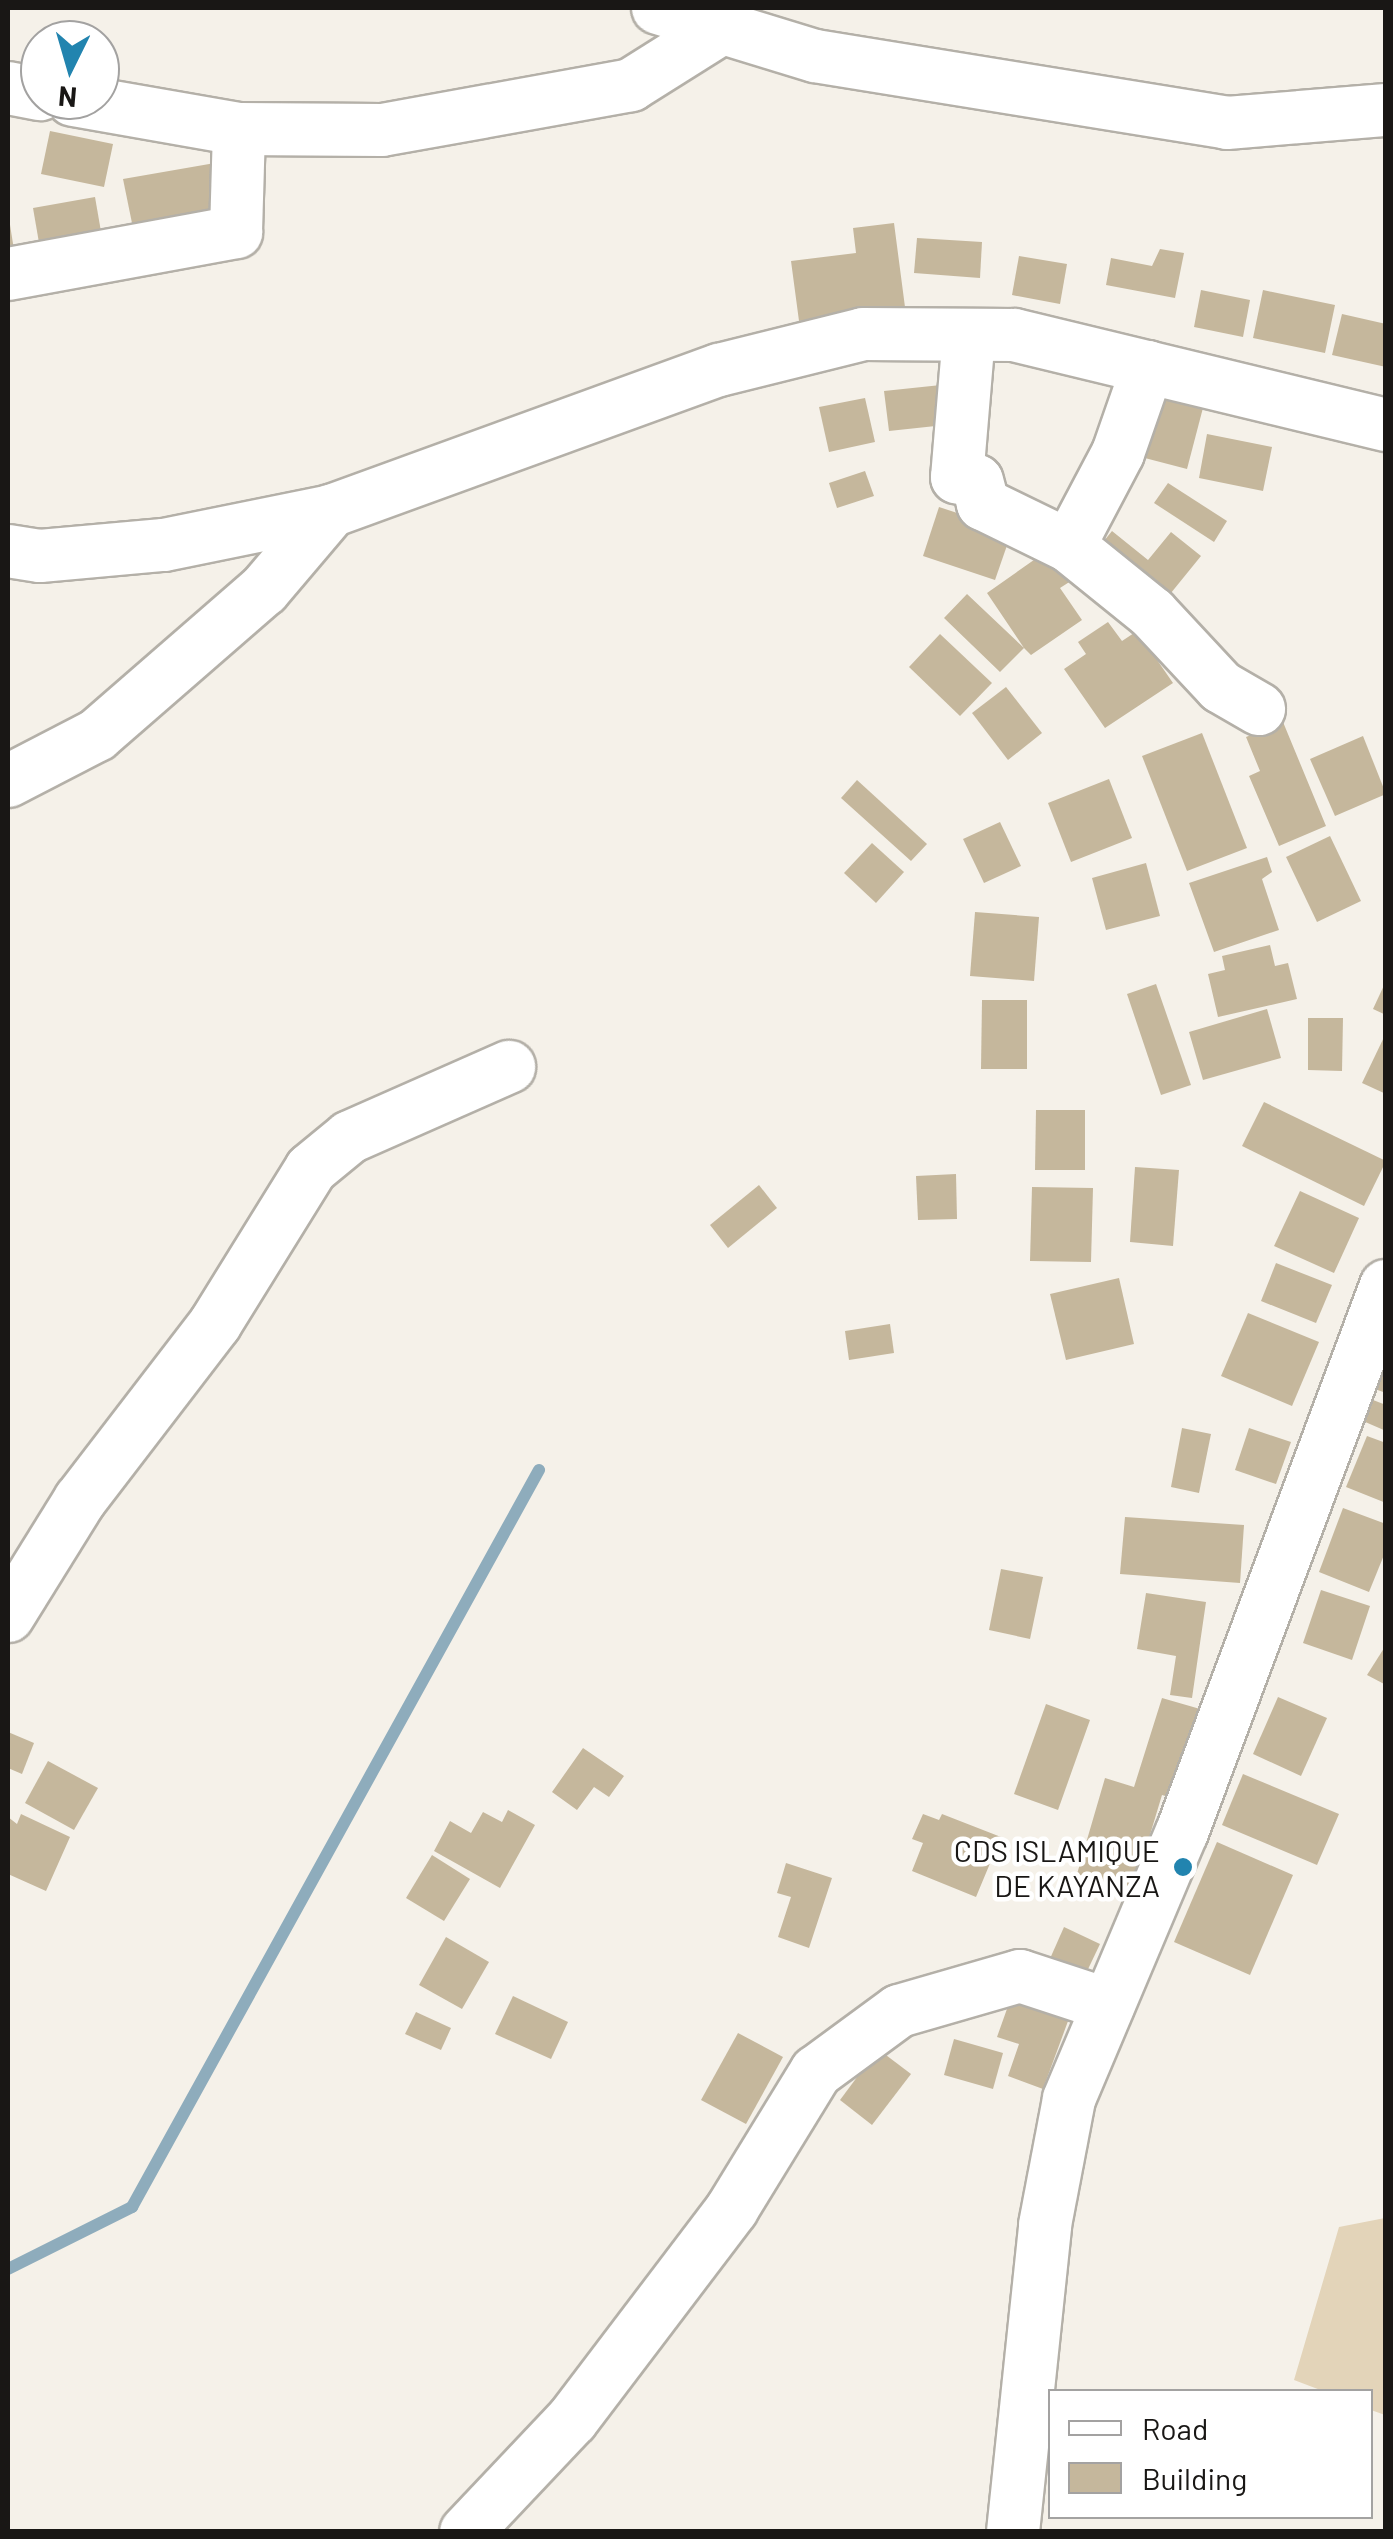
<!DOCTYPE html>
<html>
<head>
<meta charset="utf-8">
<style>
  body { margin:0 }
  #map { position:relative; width:1393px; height:2539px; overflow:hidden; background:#f5f1e9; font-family:Barlow,sans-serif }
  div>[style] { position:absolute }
  .green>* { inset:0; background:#e3d4b9 }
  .stream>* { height:12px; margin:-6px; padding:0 6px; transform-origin:6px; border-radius:6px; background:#8eacbc }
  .building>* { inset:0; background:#c5b79c }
  .roads { filter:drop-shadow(2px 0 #b4b0a8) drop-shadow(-2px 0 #b4b0a8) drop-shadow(0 2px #b4b0a8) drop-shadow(0 -2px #b4b0a8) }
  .minor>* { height:52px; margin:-26px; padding:0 26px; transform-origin:26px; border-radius:26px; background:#fff }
  .dots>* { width:28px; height:28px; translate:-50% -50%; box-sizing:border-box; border:5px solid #fff; border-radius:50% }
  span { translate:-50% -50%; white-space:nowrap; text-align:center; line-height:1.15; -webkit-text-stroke:9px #fff; paint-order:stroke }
  .poi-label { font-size:30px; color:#191715 }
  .right { translate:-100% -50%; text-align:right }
  .frame { position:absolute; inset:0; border:10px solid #191715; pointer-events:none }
  .legend { position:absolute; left:1048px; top:2389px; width:325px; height:130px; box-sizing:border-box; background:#fff; border:2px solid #a3a2a1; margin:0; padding:12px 18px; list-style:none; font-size:30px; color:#191715 }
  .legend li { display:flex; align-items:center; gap:20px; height:50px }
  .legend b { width:50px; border:2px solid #a3a2a1 }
  .north { position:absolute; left:20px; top:20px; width:100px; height:100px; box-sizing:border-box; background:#fff; border:2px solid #a3a2a1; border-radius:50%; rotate:185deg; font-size:28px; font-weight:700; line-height:40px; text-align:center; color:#191715 }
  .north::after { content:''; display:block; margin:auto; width:35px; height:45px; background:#2284af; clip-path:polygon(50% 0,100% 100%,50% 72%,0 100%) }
</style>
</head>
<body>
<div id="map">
  <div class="green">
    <i style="clip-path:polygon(1385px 2218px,1386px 2218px,1385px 2415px,1371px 2410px,1370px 2392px,1323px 2391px,1294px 2380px,1339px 2227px)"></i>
  </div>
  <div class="stream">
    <i style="left:8px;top:2269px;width:139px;rotate:-26.6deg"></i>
    <i style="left:132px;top:2207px;width:842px;rotate:-61.09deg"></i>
  </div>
  <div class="building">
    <i style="clip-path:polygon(50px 131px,113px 144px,104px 187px,41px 174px)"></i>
    <i style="clip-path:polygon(215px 163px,224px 212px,133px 228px,123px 179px)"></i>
    <i style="clip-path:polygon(95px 197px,104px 249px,42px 260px,33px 208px)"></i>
    <i style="clip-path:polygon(8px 212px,17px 269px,8px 271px)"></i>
    <i style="clip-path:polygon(894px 223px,905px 307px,799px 321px,791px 261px,856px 253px,853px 228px)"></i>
    <i style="clip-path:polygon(917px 238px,982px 242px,980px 278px,914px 273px)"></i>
    <i style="clip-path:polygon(1160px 249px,1184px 253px,1175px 298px,1106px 285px,1111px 258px,1152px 266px)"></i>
    <i style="clip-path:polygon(1019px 256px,1067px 264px,1060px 304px,1012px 295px)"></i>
    <i style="clip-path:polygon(1201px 290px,1250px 300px,1243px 337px,1194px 327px)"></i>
    <i style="clip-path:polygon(1263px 290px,1335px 305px,1325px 353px,1253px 338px)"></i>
    <i style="clip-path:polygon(1342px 314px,1386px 324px,1386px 367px,1332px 355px)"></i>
    <i style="clip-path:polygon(941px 385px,945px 425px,889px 431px,884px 391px)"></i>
    <i style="clip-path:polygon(1158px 392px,1204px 404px,1187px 469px,1141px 457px)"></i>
    <i style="clip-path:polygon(865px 398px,875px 442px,829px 452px,819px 407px)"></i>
    <i style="clip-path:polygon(1207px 434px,1272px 447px,1263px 491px,1199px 478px)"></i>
    <i style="clip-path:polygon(865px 471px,874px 496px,837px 508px,829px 483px)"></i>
    <i style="clip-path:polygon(1168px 483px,1227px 521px,1214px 542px,1154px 503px)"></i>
    <i style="clip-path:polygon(939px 507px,1012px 531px,995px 580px,923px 556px)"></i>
    <i style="clip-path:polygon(1112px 531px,1148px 560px,1171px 532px,1201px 556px,1162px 604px,1095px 552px)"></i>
    <i style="clip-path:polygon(1051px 548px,1074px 579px,1060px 588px,1082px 620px,1031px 655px,1024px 648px,1000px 672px,944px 618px,967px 594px,1024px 648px,987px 593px)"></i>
    <i style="clip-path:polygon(1108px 622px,1122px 641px,1137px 631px,1173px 683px,1105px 728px,1064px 669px,1086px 654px,1078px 642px)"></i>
    <i style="clip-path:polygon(940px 634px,992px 683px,960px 716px,909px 667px)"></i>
    <i style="clip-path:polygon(1006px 687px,1042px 733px,1008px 760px,972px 713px)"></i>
    <i style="clip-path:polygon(1283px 722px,1326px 826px,1279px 846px,1249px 776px,1260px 771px,1246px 737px)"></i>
    <i style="clip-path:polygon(1202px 733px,1247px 848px,1187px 871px,1142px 756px)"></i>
    <i style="clip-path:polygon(1363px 736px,1386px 794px,1335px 816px,1310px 759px)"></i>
    <i style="clip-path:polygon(1109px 779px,1132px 838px,1071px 862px,1048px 803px)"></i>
    <i style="clip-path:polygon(857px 780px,927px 844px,911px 861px,841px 798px)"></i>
    <i style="clip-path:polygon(1000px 822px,1021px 866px,984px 883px,963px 839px)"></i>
    <i style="clip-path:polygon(1330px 836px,1361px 901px,1317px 922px,1286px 857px)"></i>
    <i style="clip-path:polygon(872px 843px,904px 872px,876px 903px,844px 873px)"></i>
    <i style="clip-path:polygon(1267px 857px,1272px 872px,1262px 879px,1279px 930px,1214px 952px,1189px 883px)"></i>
    <i style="clip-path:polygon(1146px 863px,1160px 916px,1106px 930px,1092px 878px)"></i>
    <i style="clip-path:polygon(975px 912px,1039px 917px,1034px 981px,970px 976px)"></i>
    <i style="clip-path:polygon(1270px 945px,1275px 966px,1288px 963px,1297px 999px,1218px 1017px,1208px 974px,1225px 970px,1222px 956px)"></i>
    <i style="clip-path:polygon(1386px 981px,1386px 1015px,1373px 1009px)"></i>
    <i style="clip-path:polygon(1156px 984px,1191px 1085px,1161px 1095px,1127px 994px)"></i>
    <i style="clip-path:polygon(982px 1000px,1027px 1000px,1027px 1069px,981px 1069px)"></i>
    <i style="clip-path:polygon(1267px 1009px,1281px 1058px,1203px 1080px,1189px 1032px)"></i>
    <i style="clip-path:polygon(1308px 1018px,1343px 1018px,1342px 1071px,1308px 1070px)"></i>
    <i style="clip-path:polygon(1386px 1033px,1386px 1094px,1362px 1083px)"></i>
    <i style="clip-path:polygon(1264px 1102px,1386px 1161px,1364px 1206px,1242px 1146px)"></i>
    <i style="clip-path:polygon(1036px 1110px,1085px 1110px,1085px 1170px,1035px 1170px)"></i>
    <i style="clip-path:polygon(1135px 1167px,1179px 1170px,1173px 1246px,1130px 1242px)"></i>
    <i style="clip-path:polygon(956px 1174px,957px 1219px,918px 1220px,916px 1176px)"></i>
    <i style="clip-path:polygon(759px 1185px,777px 1208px,728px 1248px,710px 1225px)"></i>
    <i style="clip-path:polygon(1032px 1187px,1093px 1188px,1091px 1262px,1030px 1261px)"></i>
    <i style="clip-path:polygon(1300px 1191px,1359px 1218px,1334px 1273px,1274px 1246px)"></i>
    <i style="clip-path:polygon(1276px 1263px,1332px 1285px,1316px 1323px,1261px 1301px)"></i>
    <i style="clip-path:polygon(1119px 1278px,1134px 1344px,1066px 1360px,1050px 1294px)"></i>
    <i style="clip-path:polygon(1248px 1313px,1319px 1342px,1292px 1406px,1221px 1376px)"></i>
    <i style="clip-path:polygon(890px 1324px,894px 1353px,849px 1360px,845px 1331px)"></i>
    <i style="clip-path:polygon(1386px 1353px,1386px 1393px,1372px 1388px)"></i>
    <i style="clip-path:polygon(1373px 1400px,1386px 1405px,1386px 1431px,1363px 1421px)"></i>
    <i style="clip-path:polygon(1182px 1428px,1211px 1434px,1199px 1493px,1171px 1487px)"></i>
    <i style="clip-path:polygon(1249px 1428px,1291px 1442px,1276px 1484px,1235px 1470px)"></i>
    <i style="clip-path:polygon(1367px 1436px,1386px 1443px,1386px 1503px,1346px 1487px)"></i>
    <i style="clip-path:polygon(1343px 1508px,1386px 1524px,1386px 1550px,1369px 1592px,1319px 1572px)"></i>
    <i style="clip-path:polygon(1125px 1517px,1244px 1525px,1240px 1583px,1120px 1574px)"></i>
    <i style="clip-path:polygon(1001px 1569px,1043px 1577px,1030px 1639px,989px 1630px)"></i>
    <i style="clip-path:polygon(1321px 1590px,1370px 1606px,1352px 1660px,1303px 1643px)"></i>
    <i style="clip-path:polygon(1146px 1593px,1206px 1602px,1192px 1698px,1170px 1695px,1176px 1656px,1137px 1649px)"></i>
    <i style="clip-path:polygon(1386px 1645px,1386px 1685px,1367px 1675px)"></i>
    <i style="clip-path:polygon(1278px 1697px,1327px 1718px,1301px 1776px,1253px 1754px)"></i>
    <i style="clip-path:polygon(1162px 1698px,1207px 1711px,1179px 1800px,1162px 1795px,1133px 1891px,1077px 1874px,1105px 1778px,1134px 1787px)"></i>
    <i style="clip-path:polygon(1046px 1704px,1090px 1720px,1058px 1810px,1014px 1794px)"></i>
    <i style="clip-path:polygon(8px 1732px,34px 1743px,22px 1774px,8px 1768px)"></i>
    <i style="clip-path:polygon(583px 1748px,624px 1776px,609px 1797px,594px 1787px,577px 1810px,552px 1792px)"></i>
    <i style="clip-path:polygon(48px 1761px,98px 1788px,74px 1830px,25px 1803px)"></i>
    <i style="clip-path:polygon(1243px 1774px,1339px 1814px,1317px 1865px,1222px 1825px)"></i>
    <i style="clip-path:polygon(508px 1810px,535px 1825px,500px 1888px,434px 1851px,450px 1821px,471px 1833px,483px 1812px,502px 1822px)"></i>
    <i style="clip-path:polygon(21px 1814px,70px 1837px,46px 1891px,8px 1874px,8px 1817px,17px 1824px)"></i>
    <i style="clip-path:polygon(923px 1814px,939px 1820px,942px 1814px,1001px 1837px,976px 1897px,912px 1871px,923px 1843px,912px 1839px)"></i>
    <i style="clip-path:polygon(1217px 1842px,1293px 1875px,1250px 1975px,1174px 1942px)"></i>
    <i style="clip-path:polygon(432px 1855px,470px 1879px,444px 1921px,406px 1898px)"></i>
    <i style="clip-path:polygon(786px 1863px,832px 1878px,809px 1948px,778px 1937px,791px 1897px,777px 1893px)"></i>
    <i style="clip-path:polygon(1064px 1927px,1100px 1944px,1080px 1986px,1045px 1970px)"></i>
    <i style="clip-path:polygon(446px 1937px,489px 1962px,462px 2009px,419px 1985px)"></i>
    <i style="clip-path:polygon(1013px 1992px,1071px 2013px,1043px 2089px,1008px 2076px,1019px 2044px,997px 2037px)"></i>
    <i style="clip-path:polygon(513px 1996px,568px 2022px,551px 2059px,495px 2034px)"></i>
    <i style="clip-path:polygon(416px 2012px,451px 2028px,441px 2050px,405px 2034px)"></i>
    <i style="clip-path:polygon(738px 2033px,783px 2057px,746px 2124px,701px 2100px)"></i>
    <i style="clip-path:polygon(954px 2039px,1003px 2053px,993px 2089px,944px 2075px)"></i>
    <i style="clip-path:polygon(878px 2049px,911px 2074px,872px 2125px,840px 2100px)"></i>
  </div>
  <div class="roads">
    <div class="minor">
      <i style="left:658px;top:8px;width:164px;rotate:17deg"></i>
      <i style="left:815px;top:56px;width:417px;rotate:9.2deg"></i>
      <i style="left:1227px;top:123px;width:160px;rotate:-4.7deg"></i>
      <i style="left:8px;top:88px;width:33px;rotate:11deg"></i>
      <i style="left:73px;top:100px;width:169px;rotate:9.9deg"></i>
      <i style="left:239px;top:129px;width:143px;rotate:0.4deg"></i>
      <i style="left:382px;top:130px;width:253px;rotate:-10.2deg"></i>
      <i style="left:631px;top:85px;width:105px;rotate:-32.2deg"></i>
      <i style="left:8px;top:274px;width:232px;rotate:-10.4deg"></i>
      <i style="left:236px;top:232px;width:103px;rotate:-88.3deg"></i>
      <i style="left:969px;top:335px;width:143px;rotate:94.8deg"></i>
      <i style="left:957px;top:477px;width:20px;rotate:11deg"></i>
      <i style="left:977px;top:481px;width:24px;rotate:75deg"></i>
      <i style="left:983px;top:504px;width:96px;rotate:26deg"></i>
      <i style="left:1069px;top:546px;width:107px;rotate:38.9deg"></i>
      <i style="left:1152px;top:613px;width:101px;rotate:47deg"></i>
      <i style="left:1221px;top:687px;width:44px;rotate:30.1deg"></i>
      <i style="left:1069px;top:546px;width:105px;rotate:-62.2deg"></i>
      <i style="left:1118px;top:453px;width:91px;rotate:-70.8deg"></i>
      <i style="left:8px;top:551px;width:32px;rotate:9deg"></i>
      <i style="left:40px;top:556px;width:124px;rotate:-5.1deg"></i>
      <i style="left:164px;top:545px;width:170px;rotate:-11.5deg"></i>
      <i style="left:331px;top:511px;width:413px;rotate:-20deg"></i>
      <i style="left:719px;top:370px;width:148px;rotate:-14deg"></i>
      <i style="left:863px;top:334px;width:151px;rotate:0.4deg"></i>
      <i style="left:1014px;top:335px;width:383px;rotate:13.6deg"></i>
      <i style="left:8px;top:781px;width:100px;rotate:-27.3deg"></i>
      <i style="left:97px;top:735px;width:221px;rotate:-41deg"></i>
      <i style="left:264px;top:590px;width:104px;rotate:-49.7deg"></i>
      <i style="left:8px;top:1616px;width:137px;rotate:-58.2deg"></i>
      <i style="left:80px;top:1500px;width:222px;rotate:-52.5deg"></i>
      <i style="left:215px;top:1324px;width:182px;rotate:-58.2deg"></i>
      <i style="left:311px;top:1169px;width:50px;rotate:-39.4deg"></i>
      <i style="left:350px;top:1137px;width:174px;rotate:-23.8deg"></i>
      <i style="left:466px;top:2532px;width:154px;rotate:-46.6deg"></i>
      <i style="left:572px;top:2420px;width:265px;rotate:-52.8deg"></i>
      <i style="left:732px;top:2209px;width:161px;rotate:-58.5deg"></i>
      <i style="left:816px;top:2072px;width:103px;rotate:-36.3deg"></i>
      <i style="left:899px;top:2011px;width:126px;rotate:-16.1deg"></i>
      <i style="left:1020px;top:1976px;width:93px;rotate:18.2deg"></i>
      <i style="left:1013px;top:2532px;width:309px;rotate:-84deg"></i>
      <i style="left:1045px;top:2225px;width:128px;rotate:-79.2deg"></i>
      <i style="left:1069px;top:2099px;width:290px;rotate:-67.1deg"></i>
      <i style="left:1182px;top:1832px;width:583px;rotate:-69.51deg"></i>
    </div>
  </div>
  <div class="dots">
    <i style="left:1183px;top:1867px;background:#2284af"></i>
  </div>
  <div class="poi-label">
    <span class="right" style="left:1160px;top:1867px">CDS ISLAMIQUE<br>DE KAYANZA</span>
  </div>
  <div class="frame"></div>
  <ul class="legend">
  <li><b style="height:12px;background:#fff"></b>Road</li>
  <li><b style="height:28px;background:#c5b79c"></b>Building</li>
  </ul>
  <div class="north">N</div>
</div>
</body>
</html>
